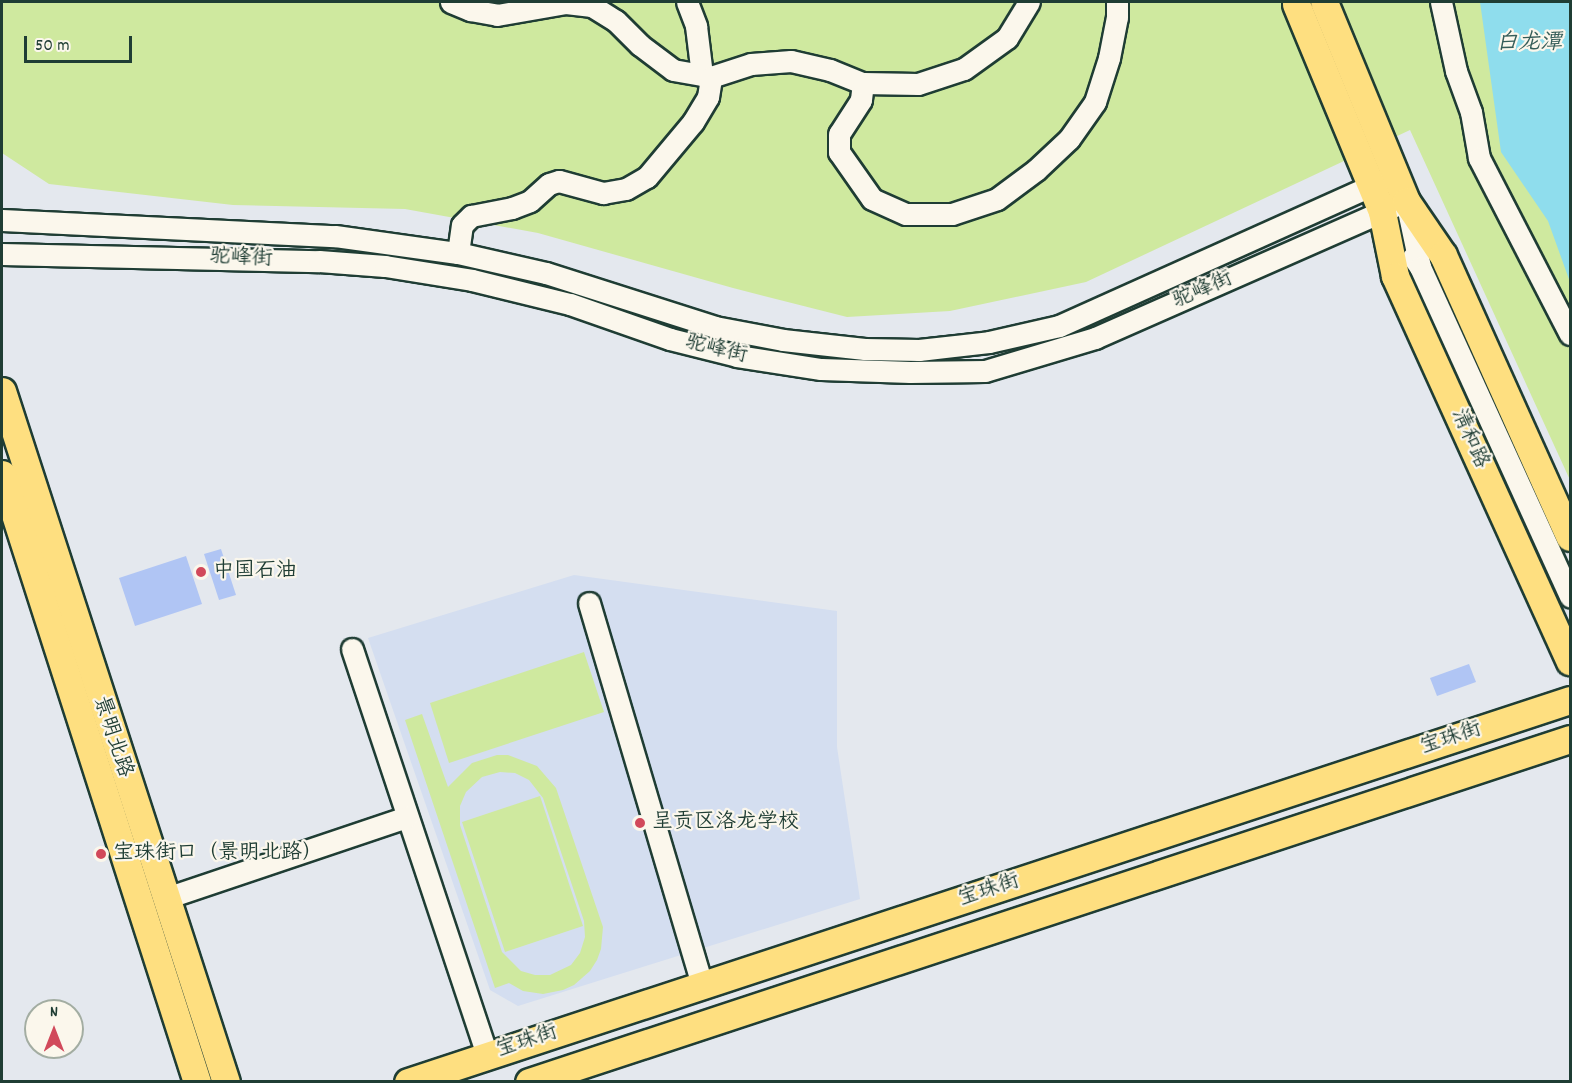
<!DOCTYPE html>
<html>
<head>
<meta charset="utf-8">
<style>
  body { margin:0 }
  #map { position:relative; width:1572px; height:1083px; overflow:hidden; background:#e4e8ee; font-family:Dekko,"LXGW WenKai TC",sans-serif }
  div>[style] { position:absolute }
  .built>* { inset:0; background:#d4def0 }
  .green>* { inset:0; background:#cfe99f }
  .water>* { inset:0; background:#8fdded }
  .building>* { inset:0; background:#b0c5f4 }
  .roads { filter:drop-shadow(2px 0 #1f3d34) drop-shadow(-2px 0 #1f3d34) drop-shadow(0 2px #1f3d34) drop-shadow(0 -2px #1f3d34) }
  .minor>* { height:21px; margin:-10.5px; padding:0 10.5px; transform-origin:10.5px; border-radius:10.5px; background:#fbf7ec }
  .major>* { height:27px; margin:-13.5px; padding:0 13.5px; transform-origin:13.5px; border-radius:13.5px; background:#fedf80 }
  .dots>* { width:16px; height:16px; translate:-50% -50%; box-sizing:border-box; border:3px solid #fbf7ec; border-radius:50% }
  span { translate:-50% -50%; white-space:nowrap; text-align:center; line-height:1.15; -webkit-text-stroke:4.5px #fbf7ec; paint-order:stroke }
  .street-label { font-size:21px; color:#1f3d34 }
  .poi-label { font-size:21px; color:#1f3d34 }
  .left { translate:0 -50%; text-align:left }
  .water-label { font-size:22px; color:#355d59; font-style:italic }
  .frame { position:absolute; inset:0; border:3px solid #1f3d34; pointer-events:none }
  .north { position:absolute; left:24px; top:999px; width:60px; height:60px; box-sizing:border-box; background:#fbf7ec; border:2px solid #a3ada2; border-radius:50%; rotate:0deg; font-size:16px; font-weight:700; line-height:24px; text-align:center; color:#1f3d34 }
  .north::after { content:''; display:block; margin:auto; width:21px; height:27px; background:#d1495b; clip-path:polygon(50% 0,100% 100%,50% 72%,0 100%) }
  .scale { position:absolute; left:24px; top:36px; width:108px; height:27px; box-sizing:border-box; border:3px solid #1f3d34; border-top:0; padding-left:8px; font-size:18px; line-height:21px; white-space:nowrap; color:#1f3d34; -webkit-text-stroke:4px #fbf7ec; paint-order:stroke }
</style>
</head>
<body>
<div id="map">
  <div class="built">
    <i style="clip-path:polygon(574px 575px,837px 611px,837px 747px,860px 899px,518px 1006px,490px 990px,368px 638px)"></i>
  </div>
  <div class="green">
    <i style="clip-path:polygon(2px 2px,1570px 2px,1570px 480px,1410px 130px,1086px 282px,950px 311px,847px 317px,733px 288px,538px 233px,405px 209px,233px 205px,49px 184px,2px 153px)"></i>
    <i style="clip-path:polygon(584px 652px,604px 712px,449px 763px,430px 703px)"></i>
    <i style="clip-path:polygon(evenodd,422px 714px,448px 787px,472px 763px,497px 755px,508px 755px,537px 766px,556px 788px,603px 927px,601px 949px,597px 960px,590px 971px,574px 985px,563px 990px,543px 994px,523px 991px,509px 983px,495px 988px,405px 720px,422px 714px,500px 772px,515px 773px,529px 780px,543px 798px,584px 921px,585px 937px,580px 953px,571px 965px,550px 975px,535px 975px,521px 971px,502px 952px,460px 825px,460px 806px,466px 792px,482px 777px,500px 772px)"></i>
    <i style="clip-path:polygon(540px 796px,583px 926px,505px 952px,462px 822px)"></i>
  </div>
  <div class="water">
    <i style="clip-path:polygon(1480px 2px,1570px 2px,1570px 282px,1548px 221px,1501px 152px)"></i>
  </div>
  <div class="building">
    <i style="clip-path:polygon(221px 549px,236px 595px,219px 600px,204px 554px)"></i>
    <i style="clip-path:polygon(186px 556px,202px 604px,135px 626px,119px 578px)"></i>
    <i style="clip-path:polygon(1469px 664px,1476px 682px,1437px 696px,1430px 678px)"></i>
  </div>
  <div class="roads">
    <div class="minor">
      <i style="left:451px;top:2px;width:21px;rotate:23deg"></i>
      <i style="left:470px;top:10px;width:27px;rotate:10deg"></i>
      <i style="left:497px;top:15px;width:70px;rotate:-9.9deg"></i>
      <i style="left:566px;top:3px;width:26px;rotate:7deg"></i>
      <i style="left:592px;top:6px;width:28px;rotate:32deg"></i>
      <i style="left:616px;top:21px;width:34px;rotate:45deg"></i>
      <i style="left:640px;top:45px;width:41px;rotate:37.1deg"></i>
      <i style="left:673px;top:70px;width:39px;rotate:10deg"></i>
      <i style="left:687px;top:2px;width:26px;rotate:69deg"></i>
      <i style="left:696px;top:26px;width:49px;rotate:83deg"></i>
      <i style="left:1441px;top:2px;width:71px;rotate:77.7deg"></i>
      <i style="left:1456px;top:71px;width:44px;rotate:69.9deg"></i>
      <i style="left:1471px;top:112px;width:47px;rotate:80.1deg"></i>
      <i style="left:1479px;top:158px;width:198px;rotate:62.7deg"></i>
      <i style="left:863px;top:83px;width:17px;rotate:97deg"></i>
      <i style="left:861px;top:100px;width:40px;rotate:122.9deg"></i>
      <i style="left:839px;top:134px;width:18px;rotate:90deg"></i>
      <i style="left:839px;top:152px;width:57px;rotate:54.9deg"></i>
      <i style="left:872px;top:199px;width:37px;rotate:24deg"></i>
      <i style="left:906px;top:214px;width:46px"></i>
      <i style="left:952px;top:214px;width:47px;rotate:-18.4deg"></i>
      <i style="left:997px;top:199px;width:49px;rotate:-36.6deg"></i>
      <i style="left:1036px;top:170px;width:45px;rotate:-43.2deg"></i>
      <i style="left:1069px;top:139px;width:45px;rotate:-54.9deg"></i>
      <i style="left:1095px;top:102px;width:46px;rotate:-72.3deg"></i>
      <i style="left:1109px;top:58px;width:42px;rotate:-79deg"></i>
      <i style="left:1117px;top:17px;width:15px;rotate:-90deg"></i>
      <i style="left:2px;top:220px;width:333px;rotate:2.8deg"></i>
      <i style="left:335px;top:236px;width:124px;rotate:7.9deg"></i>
      <i style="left:458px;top:253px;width:90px;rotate:12.8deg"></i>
      <i style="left:546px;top:273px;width:177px;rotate:17.7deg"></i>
      <i style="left:715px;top:327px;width:69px;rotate:10.8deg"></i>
      <i style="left:783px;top:340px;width:82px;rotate:6.3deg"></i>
      <i style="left:865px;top:349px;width:54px;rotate:1.1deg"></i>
      <i style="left:919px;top:350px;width:70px;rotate:-6.5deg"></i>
      <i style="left:989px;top:342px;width:72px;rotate:-12.9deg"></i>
      <i style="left:1059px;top:326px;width:356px;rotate:-24.2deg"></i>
      <i style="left:458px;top:253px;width:28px;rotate:-82deg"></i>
      <i style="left:462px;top:225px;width:13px;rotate:-45deg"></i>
      <i style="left:471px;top:216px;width:42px;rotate:-11deg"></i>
      <i style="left:512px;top:208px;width:19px;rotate:-21deg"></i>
      <i style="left:530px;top:201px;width:25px;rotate:-42deg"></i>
      <i style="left:549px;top:184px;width:10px;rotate:-17deg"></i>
      <i style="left:559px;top:181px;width:46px;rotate:15.3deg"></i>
      <i style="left:603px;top:193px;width:23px;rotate:-10deg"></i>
      <i style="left:626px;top:189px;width:24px;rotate:-30deg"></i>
      <i style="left:647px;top:177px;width:72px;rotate:-50.1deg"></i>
      <i style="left:693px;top:122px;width:29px;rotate:-59deg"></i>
      <i style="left:708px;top:97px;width:20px;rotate:-81deg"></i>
      <i style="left:711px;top:77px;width:42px;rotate:-18deg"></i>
      <i style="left:751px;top:64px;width:40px;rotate:-4.3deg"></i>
      <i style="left:791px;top:61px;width:40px;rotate:13deg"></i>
      <i style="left:830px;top:70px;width:35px;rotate:22deg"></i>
      <i style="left:863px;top:83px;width:55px;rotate:1deg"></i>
      <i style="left:918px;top:84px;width:48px;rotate:-18.1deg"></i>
      <i style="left:964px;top:69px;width:53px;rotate:-35.8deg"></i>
      <i style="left:1007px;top:38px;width:42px;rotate:-58.6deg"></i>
      <i style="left:2px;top:254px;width:317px;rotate:1.3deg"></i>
      <i style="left:319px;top:261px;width:66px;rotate:4.3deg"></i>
      <i style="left:385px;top:266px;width:88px;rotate:9.1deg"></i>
      <i style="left:472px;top:280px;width:101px;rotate:13.8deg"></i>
      <i style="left:570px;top:304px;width:106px;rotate:19.3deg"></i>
      <i style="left:670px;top:339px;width:69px;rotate:14.2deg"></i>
      <i style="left:737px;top:356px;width:85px;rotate:8.8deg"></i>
      <i style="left:821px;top:369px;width:89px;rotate:1.9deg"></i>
      <i style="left:910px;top:372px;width:75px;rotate:-0.8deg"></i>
      <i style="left:985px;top:371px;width:115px;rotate:-16.7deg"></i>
      <i style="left:1095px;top:338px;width:340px;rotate:-23.8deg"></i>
      <i style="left:1406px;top:201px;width:67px;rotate:78deg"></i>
      <i style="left:1413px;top:257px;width:12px;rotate:55deg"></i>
      <i style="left:1420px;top:267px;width:362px;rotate:65.5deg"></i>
      <i style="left:589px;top:603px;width:398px;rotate:73.5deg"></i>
      <i style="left:352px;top:649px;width:429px;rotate:71.6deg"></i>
      <i style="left:166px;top:898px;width:254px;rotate:-18.6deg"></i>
    </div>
    <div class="major">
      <i style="left:1324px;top:2px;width:215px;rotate:67.6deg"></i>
      <i style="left:1406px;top:201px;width:65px;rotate:55.6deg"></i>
      <i style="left:1443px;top:255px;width:309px;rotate:65.8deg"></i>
      <i style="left:1296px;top:4px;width:225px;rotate:67.5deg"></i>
      <i style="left:1382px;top:212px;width:65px;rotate:78.5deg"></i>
      <i style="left:1395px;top:276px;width:423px;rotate:65.6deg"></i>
      <i style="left:2px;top:391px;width:726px;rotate:72.04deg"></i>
      <i style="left:2px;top:474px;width:639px;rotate:72.22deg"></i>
      <i style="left:408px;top:1082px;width:1223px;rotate:-18.2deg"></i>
      <i style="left:529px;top:1082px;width:1096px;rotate:-18.24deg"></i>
    </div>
  </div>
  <div class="dots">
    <i style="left:201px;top:572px;background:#d1495b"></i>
    <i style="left:640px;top:823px;background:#d1495b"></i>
    <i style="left:101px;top:854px;background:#d1495b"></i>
  </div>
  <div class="street-label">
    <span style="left:241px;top:259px;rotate:2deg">驼峰街</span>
    <span style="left:1203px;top:291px;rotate:-24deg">驼峰街</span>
    <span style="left:716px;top:350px;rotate:13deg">驼峰街</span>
    <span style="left:1469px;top:439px;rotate:66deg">清和路</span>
    <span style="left:112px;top:737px;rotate:72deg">景明北路</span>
    <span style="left:1451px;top:739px;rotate:-18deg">宝珠街</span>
    <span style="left:989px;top:891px;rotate:-18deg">宝珠街</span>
    <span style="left:527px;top:1042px;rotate:-18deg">宝珠街</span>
  </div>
  <div class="poi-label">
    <span class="left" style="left:213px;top:572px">中国石油</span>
    <span class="left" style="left:652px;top:823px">呈贡区洛龙学校</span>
    <span class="left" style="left:113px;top:854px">宝珠街口（景明北路）</span>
  </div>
  <div class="water-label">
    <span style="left:1529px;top:44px">白龙潭</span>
  </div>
  <div class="frame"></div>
  <div class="north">N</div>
  <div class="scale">50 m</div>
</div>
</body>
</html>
